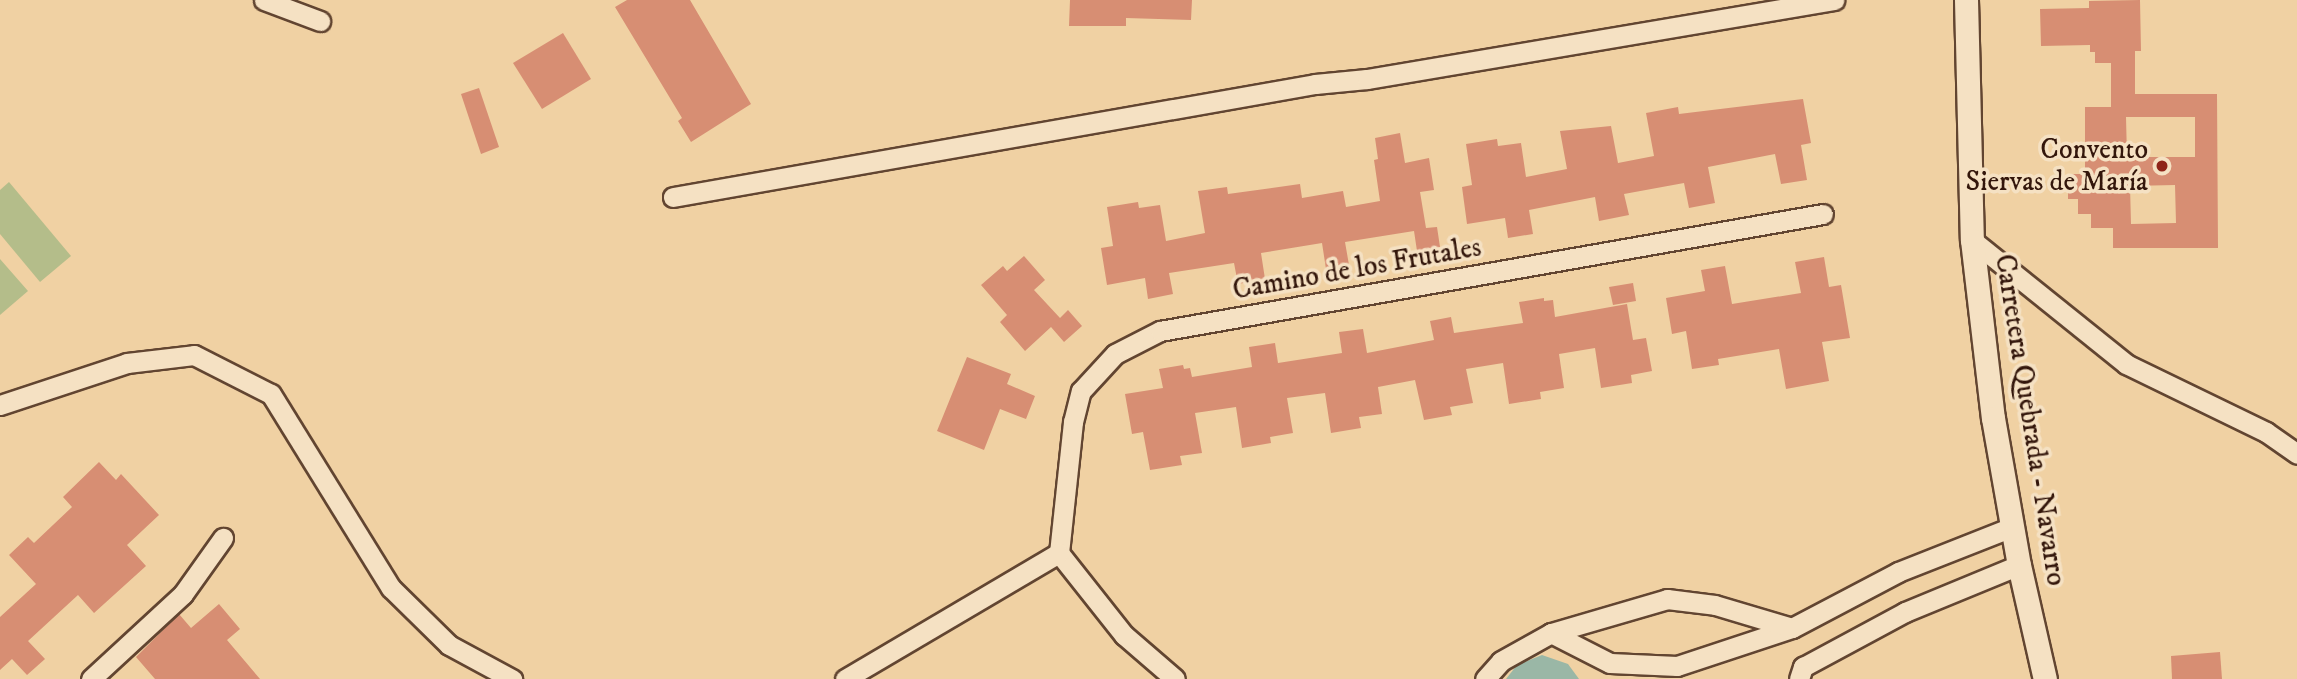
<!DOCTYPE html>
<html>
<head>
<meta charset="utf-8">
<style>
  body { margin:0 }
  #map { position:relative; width:2297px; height:679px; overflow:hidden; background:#f0d1a3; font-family:"IM FELL DW Pica",serif }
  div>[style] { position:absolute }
  .green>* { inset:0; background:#b4bd8a }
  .water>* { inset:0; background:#9ab7a6 }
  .building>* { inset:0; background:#d78e73 }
  .roads { filter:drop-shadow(2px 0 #624531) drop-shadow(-2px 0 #624531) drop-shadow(0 2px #624531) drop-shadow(0 -2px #624531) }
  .minor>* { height:19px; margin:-9.5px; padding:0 9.5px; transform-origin:9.5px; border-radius:9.5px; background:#f5e1c3 }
  .tertiary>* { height:23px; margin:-11.5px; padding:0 11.5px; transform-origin:11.5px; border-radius:11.5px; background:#f5e1c3 }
  .dots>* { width:19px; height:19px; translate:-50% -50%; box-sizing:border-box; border:4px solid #f5e1c3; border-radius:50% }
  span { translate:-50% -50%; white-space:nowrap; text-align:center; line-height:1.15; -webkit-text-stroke:7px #f5e1c3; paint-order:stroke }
  .poi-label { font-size:28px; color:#33160b }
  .right { translate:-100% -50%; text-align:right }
  .street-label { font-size:28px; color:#33160b }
</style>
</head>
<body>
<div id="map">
  <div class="green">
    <i style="clip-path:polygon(9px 182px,71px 256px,40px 282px,0 234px,0 190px)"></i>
    <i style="clip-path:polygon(0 259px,28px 291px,0 315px)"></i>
  </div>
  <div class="water">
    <i style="clip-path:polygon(1542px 655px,1568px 664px,1579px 679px,1506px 679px,1517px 665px)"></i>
  </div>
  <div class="building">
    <i style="clip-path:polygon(627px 0,690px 0,751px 104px,691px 142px,678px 121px,682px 118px,615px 7px)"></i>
    <i style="clip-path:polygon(1070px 0,1192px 0,1191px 20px,1126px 18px,1126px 26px,1069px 26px)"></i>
    <i style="clip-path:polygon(evenodd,2140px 0,2141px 51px,2135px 51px,2135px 94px,2217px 94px,2218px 248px,2113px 248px,2113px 228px,2091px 228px,2091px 214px,2078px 214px,2078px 199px,2068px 199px,2068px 174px,2085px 174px,2085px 107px,2111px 107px,2111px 63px,2095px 63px,2095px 52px,2090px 52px,2090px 45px,2041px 46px,2040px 9px,2089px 8px,2089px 1px,2140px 0,2126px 117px,2195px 117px,2195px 157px,2127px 157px,2126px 117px,2140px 0,2175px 185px,2176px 223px,2131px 224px,2130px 186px,2175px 185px)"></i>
    <i style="clip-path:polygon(563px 33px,591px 79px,542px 109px,513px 63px)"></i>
    <i style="clip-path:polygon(479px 88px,499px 147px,481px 154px,461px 94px)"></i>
    <i style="clip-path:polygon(1803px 99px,1811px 143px,1801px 145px,1807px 180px,1781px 184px,1775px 154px,1708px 167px,1715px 203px,1689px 208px,1684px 183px,1624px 194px,1629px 215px,1599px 221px,1595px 197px,1529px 210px,1533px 234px,1508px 238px,1505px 218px,1467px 224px,1462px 187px,1472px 185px,1466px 144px,1497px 139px,1498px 146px,1521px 143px,1526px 177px,1567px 169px,1560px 131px,1611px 126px,1618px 163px,1654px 156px,1646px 113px,1678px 107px,1679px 114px)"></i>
    <i style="clip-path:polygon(1400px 133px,1405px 163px,1429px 158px,1434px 190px,1420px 192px,1426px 228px,1437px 227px,1440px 247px,1417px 251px,1414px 231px,1345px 242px,1349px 265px,1326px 269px,1322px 243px,1261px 253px,1265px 279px,1238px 284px,1234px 263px,1169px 273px,1173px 294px,1148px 299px,1145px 278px,1107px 285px,1101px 248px,1113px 246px,1107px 207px,1138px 202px,1139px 208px,1160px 205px,1166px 241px,1205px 233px,1198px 191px,1227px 187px,1228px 194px,1300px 184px,1302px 198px,1343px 191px,1346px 207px,1380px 201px,1374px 160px,1378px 159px,1375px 138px)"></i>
    <i style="clip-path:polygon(1024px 256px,1045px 280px,1034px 290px,1060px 318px,1068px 310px,1082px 326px,1064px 342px,1051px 327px,1025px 351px,1000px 322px,1007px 315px,981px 285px,1003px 266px,1007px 271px)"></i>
    <i style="clip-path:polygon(1824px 257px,1829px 287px,1841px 285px,1850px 338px,1822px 342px,1829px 381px,1786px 389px,1779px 349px,1718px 359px,1719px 365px,1692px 369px,1686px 331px,1672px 334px,1666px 298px,1705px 291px,1701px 270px,1725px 266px,1732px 304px,1801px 293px,1795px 262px)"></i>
    <i style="clip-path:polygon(1633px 283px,1636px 301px,1613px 305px,1609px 287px)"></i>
    <i style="clip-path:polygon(1544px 298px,1544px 301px,1553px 300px,1555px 317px,1627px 304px,1633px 340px,1646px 338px,1652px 371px,1631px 375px,1632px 383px,1601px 388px,1595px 348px,1559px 354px,1564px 388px,1540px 392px,1541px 399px,1509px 404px,1503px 363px,1466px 369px,1473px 403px,1450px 407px,1452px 415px,1424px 420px,1415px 380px,1378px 387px,1382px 414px,1359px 417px,1361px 428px,1331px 433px,1325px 393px,1287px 398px,1293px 433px,1270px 437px,1271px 443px,1242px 448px,1236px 407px,1195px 413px,1202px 453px,1180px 456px,1182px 465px,1150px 470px,1143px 432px,1132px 434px,1125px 394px,1163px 388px,1159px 369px,1183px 365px,1184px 369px,1190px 368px,1192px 377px,1252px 367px,1249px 347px,1275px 343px,1278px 363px,1342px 353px,1339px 332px,1363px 329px,1367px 353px,1434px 340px,1430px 321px,1451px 317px,1454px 333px,1523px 323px,1519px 302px)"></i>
    <i style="clip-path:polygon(967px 357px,1011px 374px,1007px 384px,1035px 396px,1026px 419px,1000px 409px,984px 450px,937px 431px)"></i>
    <i style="clip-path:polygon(99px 462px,116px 480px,121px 474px,159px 515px,127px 545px,146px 566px,94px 613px,78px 595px,28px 641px,45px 659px,27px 675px,12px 659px,0 670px,0 617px,36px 584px,9px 555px,28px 537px,34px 543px,72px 507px,63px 497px)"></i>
    <i style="clip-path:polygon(219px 604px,240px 629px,227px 640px,260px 679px,155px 679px,136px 657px,179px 614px,191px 628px)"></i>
    <i style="clip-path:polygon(2220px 652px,2222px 679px,2172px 679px,2171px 656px)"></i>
  </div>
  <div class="roads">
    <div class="minor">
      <i style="left:264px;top:0;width:60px;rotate:20.6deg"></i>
      <i style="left:673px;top:197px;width:652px;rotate:-9.98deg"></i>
      <i style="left:1315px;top:84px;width:52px;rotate:-5.5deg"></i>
      <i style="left:1367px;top:79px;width:474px;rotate:-9.6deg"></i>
      <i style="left:1972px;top:240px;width:198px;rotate:38.8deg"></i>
      <i style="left:2126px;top:364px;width:156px;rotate:25.9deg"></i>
      <i style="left:2266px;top:432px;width:38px;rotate:35deg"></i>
      <i style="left:0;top:405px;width:134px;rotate:-18.3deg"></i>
      <i style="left:127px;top:363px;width:67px;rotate:-6.8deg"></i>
      <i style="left:194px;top:355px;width:86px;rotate:26.9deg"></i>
      <i style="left:271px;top:394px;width:228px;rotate:58.3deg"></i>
      <i style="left:391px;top:588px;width:81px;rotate:44.5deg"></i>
      <i style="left:449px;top:645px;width:72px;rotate:28.4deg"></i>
      <i style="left:1059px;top:553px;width:132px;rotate:-83.9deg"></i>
      <i style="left:1073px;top:422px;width:32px;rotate:-76deg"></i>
      <i style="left:1081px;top:391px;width:50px;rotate:-47.4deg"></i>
      <i style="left:1115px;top:354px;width:51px;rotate:-27.1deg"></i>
      <i style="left:1160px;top:331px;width:673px;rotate:-10.01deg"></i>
      <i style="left:1059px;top:553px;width:105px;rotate:51.6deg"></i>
      <i style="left:1124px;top:635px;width:67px;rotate:40.8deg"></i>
      <i style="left:1551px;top:633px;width:66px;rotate:27deg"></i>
      <i style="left:1610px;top:663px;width:67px;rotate:2.6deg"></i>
      <i style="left:1677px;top:666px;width:121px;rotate:-18.3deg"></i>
      <i style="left:1792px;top:628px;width:120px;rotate:-27.8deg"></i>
      <i style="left:1898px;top:572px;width:123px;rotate:-21.5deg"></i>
      <i style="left:91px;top:679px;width:125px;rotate:-42.7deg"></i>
      <i style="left:183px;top:594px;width:69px;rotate:-54.5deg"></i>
      <i style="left:845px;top:679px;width:248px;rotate:-30.5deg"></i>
      <i style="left:1485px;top:679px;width:24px;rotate:-48deg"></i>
      <i style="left:1501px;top:661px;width:57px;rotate:-29.2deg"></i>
      <i style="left:1551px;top:633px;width:121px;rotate:-16.3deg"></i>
      <i style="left:1667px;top:599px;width:48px;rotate:7.1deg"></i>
      <i style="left:1715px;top:605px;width:80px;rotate:16.6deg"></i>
      <i style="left:1799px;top:679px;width:13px;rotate:-72deg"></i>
      <i style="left:1803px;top:667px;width:116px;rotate:-28.3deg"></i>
      <i style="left:1905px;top:612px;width:123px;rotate:-22.4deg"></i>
    </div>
    <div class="tertiary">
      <i style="left:1966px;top:0;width:240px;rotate:88.6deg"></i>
      <i style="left:1972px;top:240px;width:179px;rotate:83.3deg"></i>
      <i style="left:1993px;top:418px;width:149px;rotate:80deg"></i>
      <i style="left:2019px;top:565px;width:117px;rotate:77.2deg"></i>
    </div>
  </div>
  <div class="dots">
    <i style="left:2162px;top:166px;background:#8f2418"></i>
  </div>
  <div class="poi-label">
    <span class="right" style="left:2148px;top:166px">Convento<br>Siervas de María</span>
  </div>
  <div class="street-label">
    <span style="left:1357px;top:269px;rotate:-10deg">Camino de los Frutales</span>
    <span style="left:2030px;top:420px;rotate:81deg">Carretera Quebrada - Navarro</span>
  </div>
</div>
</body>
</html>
